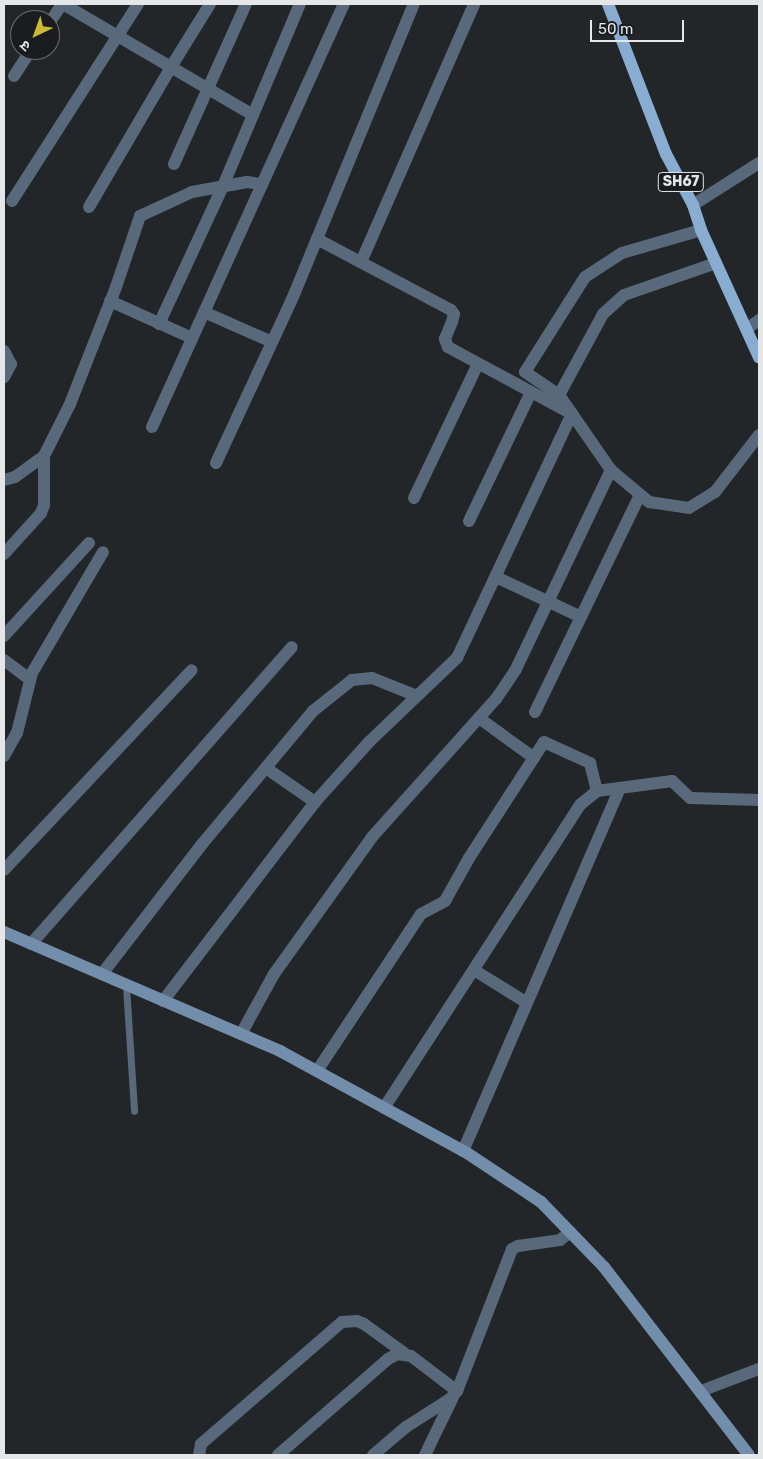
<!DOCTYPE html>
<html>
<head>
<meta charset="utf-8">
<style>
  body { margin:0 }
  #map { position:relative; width:763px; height:1459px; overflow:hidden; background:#232629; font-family:Rubik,"Noto Sans Devanagari",sans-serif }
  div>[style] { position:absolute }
  .service>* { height:7px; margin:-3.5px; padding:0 3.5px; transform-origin:3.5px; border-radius:3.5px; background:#58697b }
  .minor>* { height:12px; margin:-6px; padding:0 6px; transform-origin:6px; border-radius:6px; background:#58697b }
  .secondary>* { height:12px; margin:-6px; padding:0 6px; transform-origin:6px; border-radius:6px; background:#738eab }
  .primary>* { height:12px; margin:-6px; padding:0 6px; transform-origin:6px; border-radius:6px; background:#89acd1 }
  span { translate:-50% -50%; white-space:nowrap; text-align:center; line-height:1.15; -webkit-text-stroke:4px #1a1c1f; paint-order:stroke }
  .shield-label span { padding:1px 4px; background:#1a1c1f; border:1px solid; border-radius:4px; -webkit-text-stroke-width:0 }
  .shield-label { font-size:14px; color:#e4e6e8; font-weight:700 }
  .frame { position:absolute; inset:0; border:5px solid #e4e6e8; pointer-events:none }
  .north { position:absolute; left:10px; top:10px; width:50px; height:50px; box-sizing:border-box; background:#1a1c1f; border:1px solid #6b6d6f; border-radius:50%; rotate:222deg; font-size:14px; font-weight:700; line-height:20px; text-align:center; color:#e4e6e8 }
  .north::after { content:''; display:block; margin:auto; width:18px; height:22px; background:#cdb938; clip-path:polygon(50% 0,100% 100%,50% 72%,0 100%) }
  .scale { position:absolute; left:590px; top:20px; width:94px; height:22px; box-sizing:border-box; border:2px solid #e4e6e8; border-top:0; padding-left:6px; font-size:15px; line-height:18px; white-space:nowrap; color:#e4e6e8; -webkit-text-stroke:4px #1a1c1f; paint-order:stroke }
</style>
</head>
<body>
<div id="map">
  <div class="service">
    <i style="left:126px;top:986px;width:125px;rotate:86.3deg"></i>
  </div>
  <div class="minor">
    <i style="left:63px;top:4px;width:220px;rotate:30.3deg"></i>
    <i style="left:50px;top:22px;width:22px;rotate:-56deg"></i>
    <i style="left:14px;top:76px;width:31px;rotate:-57deg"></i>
    <i style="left:174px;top:164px;width:175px;rotate:-65.8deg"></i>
    <i style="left:12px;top:201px;width:234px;rotate:-57.4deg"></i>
    <i style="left:693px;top:205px;width:78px;rotate:-32.5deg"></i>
    <i style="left:89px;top:207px;width:162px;rotate:-59.6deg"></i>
    <i style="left:171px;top:67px;width:74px;rotate:-58.2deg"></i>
    <i style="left:361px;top:262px;width:282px;rotate:-66.3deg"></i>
    <i style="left:716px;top:263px;width:97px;rotate:160.8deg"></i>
    <i style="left:624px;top:295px;width:28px;rotate:138deg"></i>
    <i style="left:603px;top:314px;width:92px;rotate:118.5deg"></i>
    <i style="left:559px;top:395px;width:91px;rotate:55.3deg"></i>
    <i style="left:611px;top:470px;width:50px;rotate:40.1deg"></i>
    <i style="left:649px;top:502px;width:40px;rotate:8.5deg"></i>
    <i style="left:689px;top:508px;width:31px;rotate:-32deg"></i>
    <i style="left:715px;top:492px;width:72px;rotate:-52.3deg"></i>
    <i style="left:110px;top:301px;width:90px;rotate:24.3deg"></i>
    <i style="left:204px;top:312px;width:74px;rotate:23.8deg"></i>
    <i style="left:159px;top:324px;width:152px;rotate:-65.1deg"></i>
    <i style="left:223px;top:186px;width:198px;rotate:-67.1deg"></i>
    <i style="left:748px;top:328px;width:14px;rotate:-36deg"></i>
    <i style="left:4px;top:351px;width:15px;rotate:62deg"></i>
    <i style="left:11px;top:364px;width:15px;rotate:118deg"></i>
    <i style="left:559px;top:395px;width:41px;rotate:-145.9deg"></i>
    <i style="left:525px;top:372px;width:112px;rotate:-57.7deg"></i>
    <i style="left:585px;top:277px;width:44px;rotate:-33deg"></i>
    <i style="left:622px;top:253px;width:82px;rotate:-16.2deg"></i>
    <i style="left:152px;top:427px;width:465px;rotate:-65.6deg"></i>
    <i style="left:216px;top:463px;width:183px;rotate:-65.1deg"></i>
    <i style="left:293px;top:297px;width:317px;rotate:-67.6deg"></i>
    <i style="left:4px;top:480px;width:11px;rotate:-15deg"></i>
    <i style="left:15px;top:477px;width:36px;rotate:-36deg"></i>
    <i style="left:44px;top:456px;width:58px;rotate:-63.4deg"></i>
    <i style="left:70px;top:404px;width:126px;rotate:-68.5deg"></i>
    <i style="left:116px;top:287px;width:75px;rotate:-71.3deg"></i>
    <i style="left:140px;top:216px;width:57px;rotate:-24.8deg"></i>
    <i style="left:192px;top:192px;width:56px;rotate:-10.3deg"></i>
    <i style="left:247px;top:182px;width:15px;rotate:8deg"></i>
    <i style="left:414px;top:498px;width:148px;rotate:-64.5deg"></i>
    <i style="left:469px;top:521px;width:143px;rotate:-64.3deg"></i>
    <i style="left:4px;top:554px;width:55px;rotate:-47.9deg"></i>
    <i style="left:41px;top:513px;width:9px;rotate:-69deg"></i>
    <i style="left:44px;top:505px;width:49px;rotate:-90deg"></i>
    <i style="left:496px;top:577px;width:94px;rotate:25.2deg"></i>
    <i style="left:4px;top:636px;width:126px;rotate:-47.6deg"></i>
    <i style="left:4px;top:660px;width:31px;rotate:37deg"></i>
    <i style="left:535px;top:712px;width:241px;rotate:-64.2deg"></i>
    <i style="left:479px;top:718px;width:68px;rotate:36deg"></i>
    <i style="left:4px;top:756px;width:26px;rotate:-61deg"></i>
    <i style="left:17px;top:733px;width:62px;rotate:-76deg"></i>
    <i style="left:32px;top:673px;width:140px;rotate:-59.6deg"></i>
    <i style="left:266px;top:768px;width:60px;rotate:34.8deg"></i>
    <i style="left:4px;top:870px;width:274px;rotate:-46.8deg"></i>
    <i style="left:31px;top:944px;width:395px;rotate:-48.7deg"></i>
    <i style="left:474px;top:970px;width:62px;rotate:31.9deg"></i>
    <i style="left:102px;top:974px;width:165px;rotate:-52.4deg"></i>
    <i style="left:203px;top:843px;width:172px;rotate:-50.2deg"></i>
    <i style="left:313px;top:711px;width:50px;rotate:-38.5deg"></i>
    <i style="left:352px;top:680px;width:20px;rotate:-6deg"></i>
    <i style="left:372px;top:678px;width:48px;rotate:21.8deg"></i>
    <i style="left:163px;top:1001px;width:250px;rotate:-52.6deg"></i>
    <i style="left:315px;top:802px;width:81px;rotate:-48deg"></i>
    <i style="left:369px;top:742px;width:122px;rotate:-43.7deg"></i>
    <i style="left:457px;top:658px;width:270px;rotate:-64.8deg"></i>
    <i style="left:572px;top:414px;width:141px;rotate:-151.6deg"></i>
    <i style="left:448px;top:347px;width:9px;rotate:-111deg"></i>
    <i style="left:445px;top:339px;width:18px;rotate:-68deg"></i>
    <i style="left:452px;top:322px;width:8px;rotate:-76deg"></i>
    <i style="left:454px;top:314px;width:5px;rotate:-127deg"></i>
    <i style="left:451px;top:310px;width:152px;rotate:-152.1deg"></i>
    <i style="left:241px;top:1034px;width:68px;rotate:-61.2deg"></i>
    <i style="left:274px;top:974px;width:168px;rotate:-54.4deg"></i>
    <i style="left:372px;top:837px;width:186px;rotate:-48.1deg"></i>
    <i style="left:496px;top:699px;width:36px;rotate:-56deg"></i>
    <i style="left:516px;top:669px;width:221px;rotate:-64.5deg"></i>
    <i style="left:317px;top:1071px;width:188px;rotate:-56.5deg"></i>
    <i style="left:421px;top:914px;width:27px;rotate:-28deg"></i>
    <i style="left:445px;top:901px;width:49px;rotate:-60.8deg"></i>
    <i style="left:469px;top:858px;width:138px;rotate:-57.1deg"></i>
    <i style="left:544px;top:742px;width:51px;rotate:24.5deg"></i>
    <i style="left:590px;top:763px;width:29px;rotate:76deg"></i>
    <i style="left:384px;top:1108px;width:362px;rotate:-57.1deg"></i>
    <i style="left:581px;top:804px;width:21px;rotate:-39deg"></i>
    <i style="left:597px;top:791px;width:76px;rotate:-7.6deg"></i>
    <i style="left:672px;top:781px;width:25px;rotate:43deg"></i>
    <i style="left:690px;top:798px;width:69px;rotate:1.7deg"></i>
    <i style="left:463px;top:1151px;width:395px;rotate:-66.6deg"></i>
    <i style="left:701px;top:1391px;width:62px;rotate:-20.8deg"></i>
    <i style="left:199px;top:1455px;width:11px;rotate:-80deg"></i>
    <i style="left:201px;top:1444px;width:186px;rotate:-40.9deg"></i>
    <i style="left:342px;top:1322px;width:15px;rotate:-4deg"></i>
    <i style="left:357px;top:1321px;width:8px;rotate:23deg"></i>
    <i style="left:364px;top:1324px;width:49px;rotate:35.9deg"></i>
    <i style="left:278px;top:1455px;width:146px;rotate:-41.1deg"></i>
    <i style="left:388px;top:1359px;width:10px;rotate:-29deg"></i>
    <i style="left:397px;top:1354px;width:14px;rotate:8deg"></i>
    <i style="left:411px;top:1356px;width:58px;rotate:37.3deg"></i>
    <i style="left:373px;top:1455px;width:43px;rotate:-40.3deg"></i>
    <i style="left:406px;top:1427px;width:52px;rotate:-32.5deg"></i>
    <i style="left:450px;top:1399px;width:11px;rotate:-49deg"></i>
    <i style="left:457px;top:1391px;width:152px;rotate:-68.8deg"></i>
    <i style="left:512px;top:1249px;width:7px;rotate:-27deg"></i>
    <i style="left:518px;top:1246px;width:42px;rotate:-8.1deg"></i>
    <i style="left:560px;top:1240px;width:13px;rotate:-39deg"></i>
    <i style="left:425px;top:1455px;width:64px;rotate:-64.2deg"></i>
  </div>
  <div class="secondary">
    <i style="left:4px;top:932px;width:301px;rotate:23.3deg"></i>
    <i style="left:280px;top:1051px;width:213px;rotate:28.6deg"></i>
    <i style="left:467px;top:1153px;width:89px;rotate:33.5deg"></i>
    <i style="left:541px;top:1202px;width:91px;rotate:45.9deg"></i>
    <i style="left:604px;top:1267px;width:237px;rotate:52.4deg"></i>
  </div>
  <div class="primary">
    <i style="left:608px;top:4px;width:161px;rotate:68.9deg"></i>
    <i style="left:666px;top:154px;width:58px;rotate:62.1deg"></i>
    <i style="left:693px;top:205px;width:26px;rotate:72deg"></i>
    <i style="left:701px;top:230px;width:140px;rotate:65.5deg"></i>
  </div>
  <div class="shield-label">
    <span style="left:681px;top:182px">SH67</span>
  </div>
  <div class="frame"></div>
  <div class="north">उ</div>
  <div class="scale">50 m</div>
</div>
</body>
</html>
